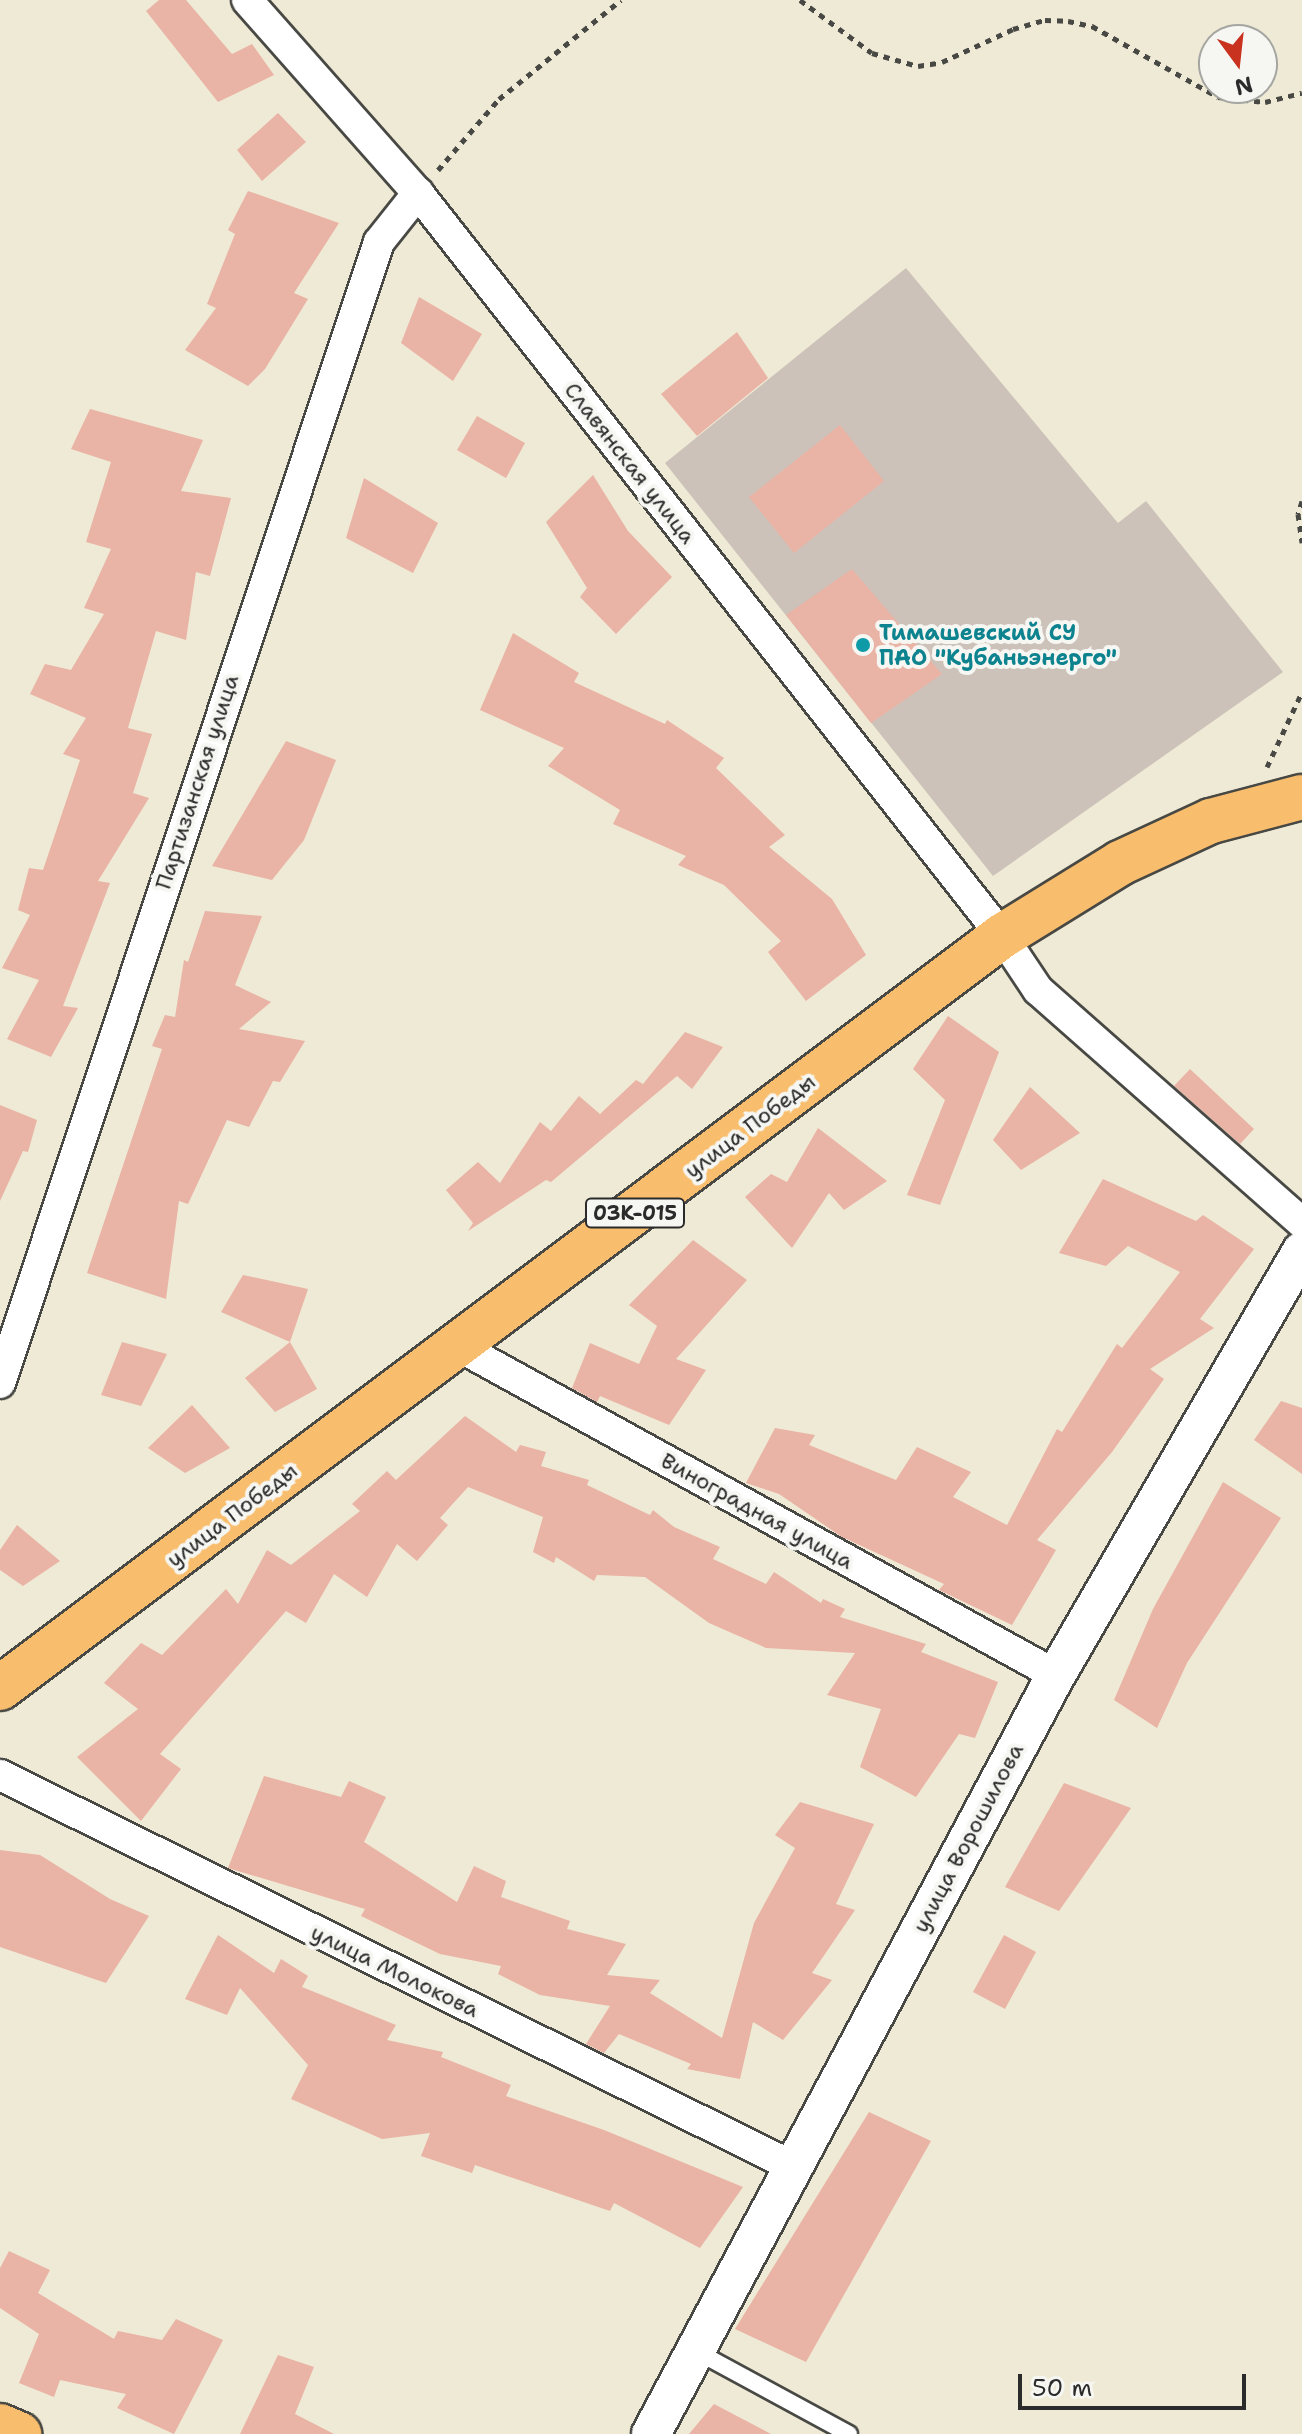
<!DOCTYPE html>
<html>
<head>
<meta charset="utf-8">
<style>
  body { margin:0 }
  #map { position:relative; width:1302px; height:2434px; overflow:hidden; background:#efead5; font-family:"Shantell Sans",sans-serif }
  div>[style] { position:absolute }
  .industrial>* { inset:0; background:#cdc2b9 }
  .building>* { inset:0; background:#e9b3a5 }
  .path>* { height:5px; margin-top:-2.5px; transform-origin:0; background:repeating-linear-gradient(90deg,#484844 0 6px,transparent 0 12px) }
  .roads { filter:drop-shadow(2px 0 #484844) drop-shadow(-2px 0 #484844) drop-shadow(0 2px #484844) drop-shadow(0 -2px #484844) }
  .service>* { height:16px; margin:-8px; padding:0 8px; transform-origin:8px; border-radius:8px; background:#fff }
  .minor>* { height:30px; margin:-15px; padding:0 15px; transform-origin:15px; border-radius:15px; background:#fff }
  .tertiary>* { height:38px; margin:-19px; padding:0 19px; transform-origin:19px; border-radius:19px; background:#fff }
  .primary>* { height:44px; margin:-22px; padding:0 22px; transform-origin:22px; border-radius:22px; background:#f9be6d }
  .dots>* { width:22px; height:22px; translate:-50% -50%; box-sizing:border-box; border:4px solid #f6f6f2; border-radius:50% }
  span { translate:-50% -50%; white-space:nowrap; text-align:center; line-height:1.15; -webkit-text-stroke:8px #f6f6f2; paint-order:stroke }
  .shield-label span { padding:2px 6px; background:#f6f6f2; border:2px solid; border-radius:6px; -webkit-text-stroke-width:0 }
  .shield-label { font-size:20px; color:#2b2b2b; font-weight:700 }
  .street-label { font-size:22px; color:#2b2b2b }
  .culture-label { font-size:22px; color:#0d838f; font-weight:700 }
  .left { translate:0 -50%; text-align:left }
  .north { position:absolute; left:1198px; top:24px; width:80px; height:80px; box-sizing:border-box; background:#f6f6f2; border:2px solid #a5a5a2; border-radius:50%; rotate:165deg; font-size:22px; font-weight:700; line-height:32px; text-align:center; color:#2b2b2b }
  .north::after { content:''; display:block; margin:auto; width:28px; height:36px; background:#c8321e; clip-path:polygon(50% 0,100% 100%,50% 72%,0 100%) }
  .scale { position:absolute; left:1018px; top:2374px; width:228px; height:36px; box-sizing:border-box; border:4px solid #2b2b2b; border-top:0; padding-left:10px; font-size:24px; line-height:28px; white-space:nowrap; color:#2b2b2b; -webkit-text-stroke:6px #f6f6f2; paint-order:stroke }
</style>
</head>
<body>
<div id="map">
  <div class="industrial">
    <i style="clip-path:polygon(906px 268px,1118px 523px,1146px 501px,1283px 672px,993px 876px,665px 463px)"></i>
  </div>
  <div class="building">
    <i style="clip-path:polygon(159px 0,186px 0,232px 54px,252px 44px,274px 75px,218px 102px,146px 11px)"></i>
    <i style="clip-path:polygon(278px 113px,306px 142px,262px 181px,237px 150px)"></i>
    <i style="clip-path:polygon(248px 191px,339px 223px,294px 293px,308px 299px,265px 369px,248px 386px,185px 350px,216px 308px,207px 304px,235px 234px,228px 230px)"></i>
    <i style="clip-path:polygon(419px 297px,482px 334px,453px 381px,401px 343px)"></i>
    <i style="clip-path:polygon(737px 332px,768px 378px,697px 436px,661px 394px)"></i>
    <i style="clip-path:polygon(90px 409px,203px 440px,181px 491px,231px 498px,210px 576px,196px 572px,186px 640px,156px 631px,128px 728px,152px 734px,133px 793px,149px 798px,98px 881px,110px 883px,63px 1006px,78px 1008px,51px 1057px,7px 1039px,39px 980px,2px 968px,30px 915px,18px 910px,29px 868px,43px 870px,80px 760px,63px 754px,86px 718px,30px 694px,45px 664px,71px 670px,104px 614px,84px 608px,111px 549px,86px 542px,111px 462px,71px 449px)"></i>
    <i style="clip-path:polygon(477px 416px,525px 443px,506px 478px,457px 450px)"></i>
    <i style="clip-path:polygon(840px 425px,884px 481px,794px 553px,749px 497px)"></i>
    <i style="clip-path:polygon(593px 475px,628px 531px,672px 577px,616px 634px,580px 597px,587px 588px,546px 522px)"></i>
    <i style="clip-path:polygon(364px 478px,438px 523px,413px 573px,346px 538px)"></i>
    <i style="clip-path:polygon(852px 569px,942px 674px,871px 723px,786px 615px)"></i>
    <i style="clip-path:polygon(513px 633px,579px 673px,574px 682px,665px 724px,667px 720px,724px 758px,716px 768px,785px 835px,769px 847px,832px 899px,866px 955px,806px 1001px,768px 952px,781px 941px,724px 885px,678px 865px,686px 856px,613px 824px,620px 810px,548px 766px,564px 748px,480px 710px)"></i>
    <i style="clip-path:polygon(286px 741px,336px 760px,304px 840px,272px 880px,212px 866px)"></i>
    <i style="clip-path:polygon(205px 911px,262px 916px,235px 985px,271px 1002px,239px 1029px,305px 1041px,280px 1082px,273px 1081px,249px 1127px,227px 1120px,188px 1204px,179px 1201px,166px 1299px,87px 1273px,162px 1049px,152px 1046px,165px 1015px,175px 1017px,184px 960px,188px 962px)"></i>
    <i style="clip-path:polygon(948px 1016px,999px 1052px,940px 1205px,907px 1195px,945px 1100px,913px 1069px)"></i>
    <i style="clip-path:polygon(685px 1032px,723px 1047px,692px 1089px,677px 1076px,551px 1182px,546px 1180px,468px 1231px,473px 1223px,446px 1190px,478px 1162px,500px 1183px,540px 1122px,551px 1131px,579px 1096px,600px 1114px,636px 1080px,643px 1084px)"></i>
    <i style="clip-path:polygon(1190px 1069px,1254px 1129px,1240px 1144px,1174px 1086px)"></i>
    <i style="clip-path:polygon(1030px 1087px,1080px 1133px,1021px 1170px,993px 1140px)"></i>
    <i style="clip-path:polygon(0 1105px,37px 1120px,28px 1152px,23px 1151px,0 1201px)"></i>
    <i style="clip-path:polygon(818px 1128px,887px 1181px,844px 1210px,829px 1193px,792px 1248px,745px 1197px,771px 1174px,787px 1182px)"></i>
    <i style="clip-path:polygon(1103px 1179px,1196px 1221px,1203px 1215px,1254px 1249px,1200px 1319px,1214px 1328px,1150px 1369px,1164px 1379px,1112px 1452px,1037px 1540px,1056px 1550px,1012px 1625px,939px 1590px,944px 1584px,842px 1537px,779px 1494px,746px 1483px,775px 1428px,815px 1435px,809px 1445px,896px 1480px,917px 1447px,971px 1472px,953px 1497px,1007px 1525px,1057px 1429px,1062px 1432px,1117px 1344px,1122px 1348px,1180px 1272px,1128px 1246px,1106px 1266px,1059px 1253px)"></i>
    <i style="clip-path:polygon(693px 1240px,747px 1280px,676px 1359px,706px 1370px,669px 1425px,600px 1396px,597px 1402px,572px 1388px,590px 1343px,639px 1364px,657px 1326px,629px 1305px)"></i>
    <i style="clip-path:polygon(243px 1275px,308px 1289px,290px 1342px,221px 1312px)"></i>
    <i style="clip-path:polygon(122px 1342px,167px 1354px,141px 1406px,101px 1395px)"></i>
    <i style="clip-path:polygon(290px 1342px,317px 1389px,275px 1412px,245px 1378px)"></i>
    <i style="clip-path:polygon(1281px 1401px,1302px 1408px,1302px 1474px,1254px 1440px)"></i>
    <i style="clip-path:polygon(192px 1405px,230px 1448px,185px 1473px,148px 1448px)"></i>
    <i style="clip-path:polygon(465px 1416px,516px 1452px,520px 1445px,546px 1452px,541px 1466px,589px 1480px,587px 1485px,650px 1515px,653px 1510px,674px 1527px,720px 1547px,713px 1559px,766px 1584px,774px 1572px,821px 1603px,823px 1599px,845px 1609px,840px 1617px,926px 1644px,921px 1652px,998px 1682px,975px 1738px,959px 1734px,916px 1797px,860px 1767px,881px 1709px,827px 1695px,855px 1653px,766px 1648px,709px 1623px,645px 1577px,597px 1575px,594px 1581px,556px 1557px,554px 1563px,533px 1552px,543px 1517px,468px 1487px,440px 1518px,448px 1525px,417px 1561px,397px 1544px,367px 1597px,334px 1574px,306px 1623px,286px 1611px,160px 1754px,181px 1769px,141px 1821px,77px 1757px,138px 1709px,104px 1683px,141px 1643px,162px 1655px,226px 1589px,238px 1604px,267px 1550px,291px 1565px,360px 1511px,352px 1504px,387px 1471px,396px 1480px)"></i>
    <i style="clip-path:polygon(1223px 1482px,1281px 1518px,1187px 1663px,1157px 1728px,1114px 1700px,1153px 1609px)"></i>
    <i style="clip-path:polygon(17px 1525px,60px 1561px,23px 1586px,0 1570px,0 1550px)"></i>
    <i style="clip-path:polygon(264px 1776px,341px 1797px,349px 1781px,386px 1797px,364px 1842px,457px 1902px,474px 1866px,506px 1881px,501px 1897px,570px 1921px,567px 1929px,626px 1944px,607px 1975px,660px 1980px,650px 1993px,722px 2038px,754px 1923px,795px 1848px,775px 1835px,800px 1802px,874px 1824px,836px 1904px,855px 1910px,812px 1973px,832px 1980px,783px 2040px,753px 2022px,740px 2079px,687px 2069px,691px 2064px,619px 2034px,604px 2053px,586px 2044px,610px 2006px,540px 1995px,498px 1974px,501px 1966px,440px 1954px,361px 1916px,365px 1909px,228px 1868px)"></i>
    <i style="clip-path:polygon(1064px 1783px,1131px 1808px,1059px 1911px,1005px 1887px)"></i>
    <i style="clip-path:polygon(0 1850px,40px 1855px,110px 1899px,149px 1916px,106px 1983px,0 1947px)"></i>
    <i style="clip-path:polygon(218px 1935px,274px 1973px,281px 1959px,308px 1976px,302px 1987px,396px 2025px,387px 2040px,443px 2052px,441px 2057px,511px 2085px,506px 2096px,604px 2130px,743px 2187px,700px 2248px,614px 2203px,610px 2211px,475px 2165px,472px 2173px,421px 2156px,430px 2133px,382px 2139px,291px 2099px,308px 2065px,240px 1988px,227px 2015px,185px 1999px)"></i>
    <i style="clip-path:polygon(1004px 1935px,1036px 1952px,1005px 2009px,973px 1992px)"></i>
    <i style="clip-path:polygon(869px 2112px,931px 2141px,806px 2362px,735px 2329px)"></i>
    <i style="clip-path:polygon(9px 2251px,50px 2270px,38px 2293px,114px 2339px,118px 2331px,162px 2340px,176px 2319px,223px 2340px,174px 2434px,117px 2408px,126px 2394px,60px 2380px,54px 2397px,19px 2383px,39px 2334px,0 2308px,0 2268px)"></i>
    <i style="clip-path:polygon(278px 2355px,314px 2367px,295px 2414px,334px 2434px,240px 2434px)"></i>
    <i style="clip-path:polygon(714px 2404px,771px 2434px,689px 2434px)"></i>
  </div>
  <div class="path">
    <i style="left:800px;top:0;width:89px;rotate:36.4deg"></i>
    <i style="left:872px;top:53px;width:48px;rotate:15.8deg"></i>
    <i style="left:918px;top:66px;width:24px;rotate:-9deg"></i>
    <i style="left:942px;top:62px;width:78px;rotate:-24.9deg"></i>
    <i style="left:1013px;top:29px;width:33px;rotate:-16deg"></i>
    <i style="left:1045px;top:20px;width:23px;rotate:2deg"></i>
    <i style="left:1068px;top:21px;width:25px;rotate:12deg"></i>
    <i style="left:1092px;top:26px;width:145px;rotate:29.4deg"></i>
    <i style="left:1218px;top:97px;width:47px;rotate:6.1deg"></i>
    <i style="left:1265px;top:102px;width:38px;rotate:-14deg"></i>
    <i style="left:438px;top:170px;width:94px;rotate:-49.3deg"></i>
    <i style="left:499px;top:99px;width:157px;rotate:-39.1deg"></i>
    <i style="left:1302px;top:501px;width:14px;rotate:107deg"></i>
    <i style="left:1298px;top:514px;width:29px;rotate:82deg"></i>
    <i style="left:1267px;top:767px;width:83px;rotate:-65deg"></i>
  </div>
  <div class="roads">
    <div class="service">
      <i style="left:696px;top:2351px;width:174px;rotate:28.5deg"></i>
    </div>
    <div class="minor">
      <i style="left:247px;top:0;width:258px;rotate:48.5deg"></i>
      <i style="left:418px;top:193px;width:945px;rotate:51.83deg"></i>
      <i style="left:1002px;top:936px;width:65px;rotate:56.3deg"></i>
      <i style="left:1038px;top:990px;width:352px;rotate:41.4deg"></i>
      <i style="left:458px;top:1346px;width:683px;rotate:28.82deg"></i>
      <i style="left:0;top:1383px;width:1202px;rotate:-71.63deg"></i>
      <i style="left:379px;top:242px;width:63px;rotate:-51.5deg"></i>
      <i style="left:0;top:1775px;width:881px;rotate:26.27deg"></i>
    </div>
    <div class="tertiary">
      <i style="left:651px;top:2434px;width:860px;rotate:-61.92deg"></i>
      <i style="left:1056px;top:1675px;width:490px;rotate:-59.9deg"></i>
    </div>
    <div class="primary">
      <i style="left:0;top:1688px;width:1253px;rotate:-36.89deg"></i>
      <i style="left:1002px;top:936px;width:139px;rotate:-31.7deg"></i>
      <i style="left:1120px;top:863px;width:100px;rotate:-24.8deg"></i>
      <i style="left:1211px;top:821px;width:94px;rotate:-14.8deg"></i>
      <i style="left:0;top:2426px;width:21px;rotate:23deg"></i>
    </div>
  </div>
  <div class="dots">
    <i style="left:863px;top:645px;background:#0f9aa8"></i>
  </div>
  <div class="shield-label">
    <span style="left:635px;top:1213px">03К-015</span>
  </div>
  <div class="street-label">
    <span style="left:630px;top:463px;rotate:52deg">Славянская улица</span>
    <span style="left:197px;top:782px;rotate:-72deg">Партизанская улица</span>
    <span style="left:750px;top:1126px;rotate:-37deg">улица Победы</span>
    <span style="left:757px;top:1511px;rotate:29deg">Виноградная улица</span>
    <span style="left:232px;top:1515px;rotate:-37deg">улица Победы</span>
    <span style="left:968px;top:1838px;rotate:-62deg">улица Ворошилова</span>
    <span style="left:395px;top:1971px;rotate:26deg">улица Молокова</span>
  </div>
  <div class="culture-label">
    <span class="left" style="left:879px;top:645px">Тимашевский СУ<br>ПАО "Кубаньэнерго"</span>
  </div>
  <div class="north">N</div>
  <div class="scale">50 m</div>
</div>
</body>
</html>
